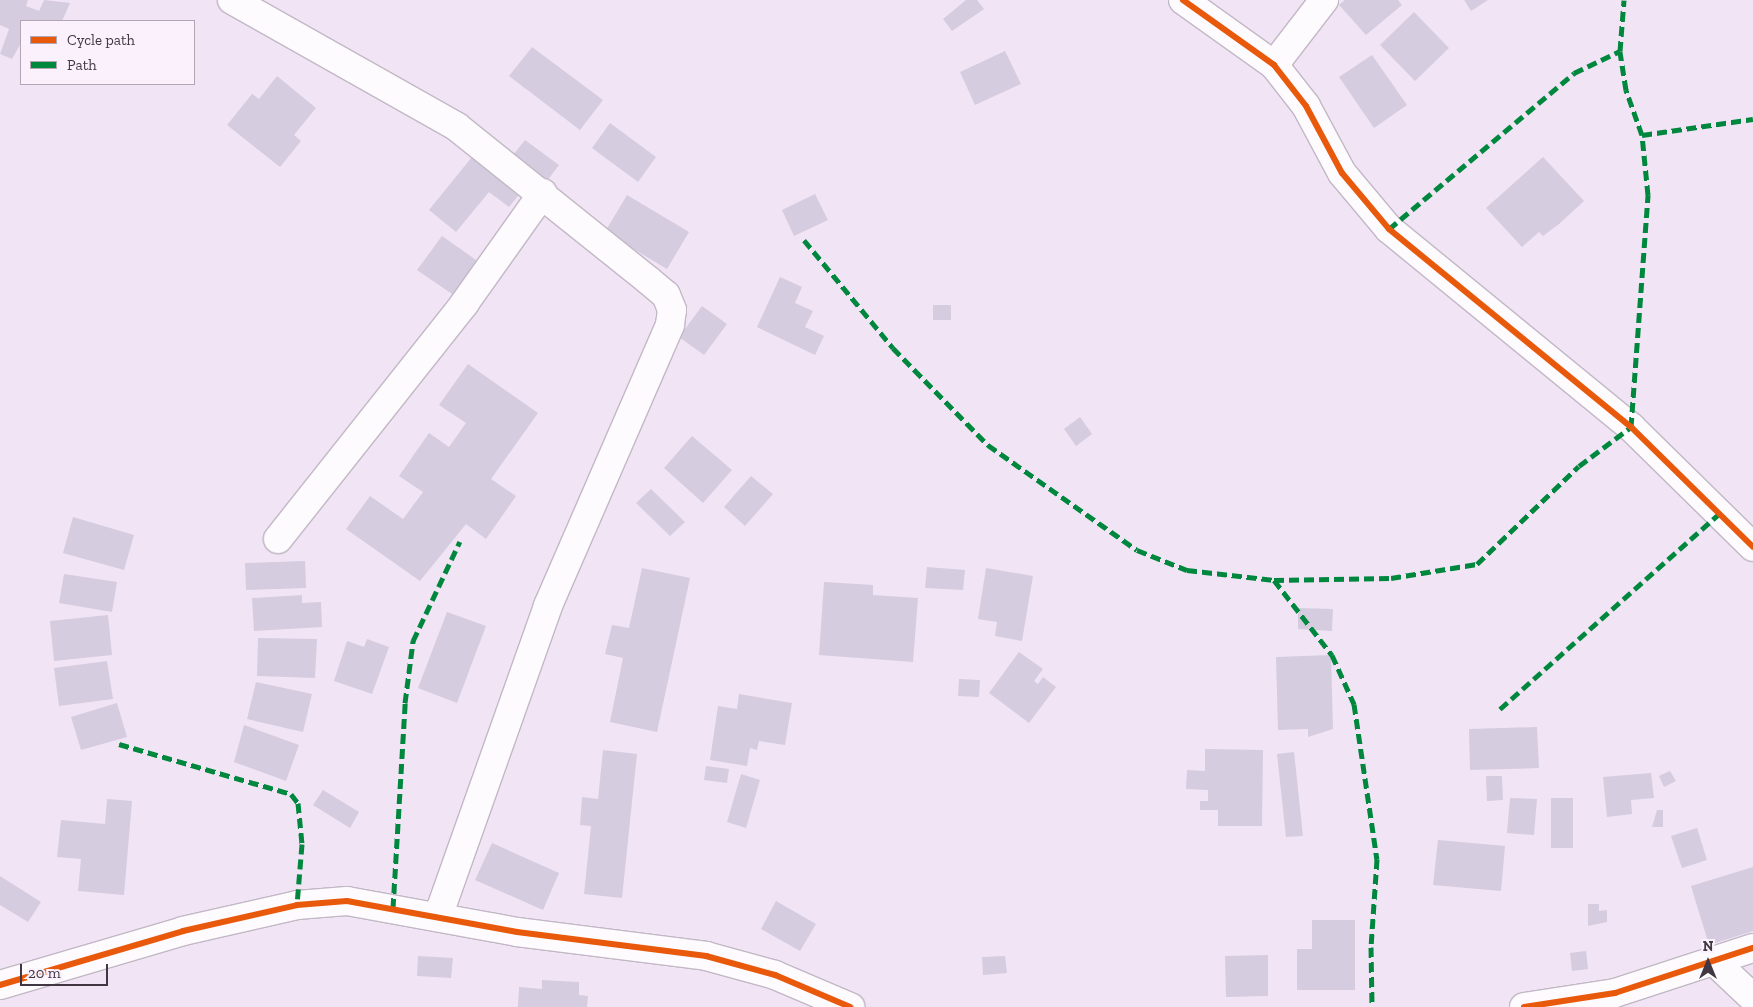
<!DOCTYPE html>
<html>
<head>
<meta charset="utf-8">
<style>
  body { margin:0 }
  #map { position:relative; width:1753px; height:1007px; overflow:hidden; background:#f1e4f5; font-family:"Zilla Slab",serif }
  div>[style] { position:absolute }
  .building>* { inset:0; background:#d5cce0 }
  .roads { filter:drop-shadow(1px 0 #c2b8c5) drop-shadow(-1px 0 #c2b8c5) drop-shadow(0 1px #c2b8c5) drop-shadow(0 -1px #c2b8c5) }
  .minor>* { height:28px; margin:-14px; padding:0 14px; transform-origin:14px; border-radius:14px; background:#fdfbfe }
  .quiet>* { height:5px; margin-top:-2.5px; transform-origin:0; background:repeating-linear-gradient(90deg,#00873e 0 10px,transparent 0 15px) }
  .cycleway>* { height:6px; margin:-3px; padding:0 3px; transform-origin:3px; border-radius:3px; background:#e8590c }
  span { translate:-50% -50%; white-space:nowrap; text-align:center; line-height:1.15; -webkit-text-stroke:5px #faf1fc; paint-order:stroke }
  .legend { position:absolute; left:20px; top:20px; width:175px; height:65px; box-sizing:border-box; background:#faf1fc; border:1px solid #b0a7b2; margin:0; padding:6px 9px; list-style:none; font-size:15px; color:#403742 }
  .legend li { display:flex; align-items:center; gap:10px; height:25px }
  .legend b { width:25px; border:1px solid #b0a7b2 }
  .north { position:absolute; left:1683px; top:937px; width:50px; height:50px; -webkit-text-stroke:4px #faf1fc; paint-order:stroke; rotate:0deg; font-size:14px; font-weight:700; line-height:20px; text-align:center; color:#403742 }
  .north::after { content:''; display:block; margin:auto; width:18px; height:22px; background:#403742; clip-path:polygon(50% 0,100% 100%,50% 72%,0 100%) }
  .scale { position:absolute; left:20px; top:964px; width:88px; height:22px; box-sizing:border-box; border:2px solid #403742; border-top:0; padding-left:6px; font-size:15px; line-height:18px; white-space:nowrap; color:#403742; -webkit-text-stroke:4px #faf1fc; paint-order:stroke }
</style>
</head>
<body>
<div id="map">
  <div class="building">
    <i style="clip-path:polygon(0 0,28px 0,26px 6px,39px 11px,44px 0,70px 3px,62px 21px,21px 21px,21px 43px,12px 59px,0 54px,9px 29px,0 25px)"></i>
    <i style="clip-path:polygon(966px 0,977px 0,984px 9px,952px 31px,943px 19px)"></i>
    <i style="clip-path:polygon(1345px 0,1398px 0,1402px 5px,1366px 35px,1339px 5px)"></i>
    <i style="clip-path:polygon(1464px 0,1488px 0,1471px 11px)"></i>
    <i style="clip-path:polygon(1414px 12px,1449px 48px,1415px 81px,1380px 45px)"></i>
    <i style="clip-path:polygon(532px 47px,603px 100px,580px 130px,509px 76px)"></i>
    <i style="clip-path:polygon(1005px 51px,1021px 84px,975px 105px,960px 72px)"></i>
    <i style="clip-path:polygon(1372px 55px,1407px 105px,1374px 128px,1339px 77px)"></i>
    <i style="clip-path:polygon(277px 76px,316px 108px,294px 135px,301px 141px,280px 167px,227px 125px,252px 94px,259px 99px)"></i>
    <i style="clip-path:polygon(610px 123px,656px 157px,638px 182px,592px 148px)"></i>
    <i style="clip-path:polygon(525px 140px,559px 165px,544px 185px,509px 160px)"></i>
    <i style="clip-path:polygon(480px 147px,527px 185px,509px 207px,489px 192px,456px 232px,429px 210px)"></i>
    <i style="clip-path:polygon(1543px 157px,1584px 201px,1559px 224px,1543px 236px,1539px 232px,1522px 247px,1486px 208px)"></i>
    <i style="clip-path:polygon(815px 194px,828px 220px,794px 236px,782px 210px)"></i>
    <i style="clip-path:polygon(627px 195px,689px 232px,667px 269px,605px 232px)"></i>
    <i style="clip-path:polygon(442px 236px,479px 262px,455px 296px,417px 270px)"></i>
    <i style="clip-path:polygon(780px 277px,802px 287px,795px 303px,813px 311px,805px 327px,824px 336px,815px 355px,757px 327px)"></i>
    <i style="clip-path:polygon(933px 305px,951px 305px,951px 320px,933px 320px)"></i>
    <i style="clip-path:polygon(702px 306px,727px 324px,704px 355px,679px 337px)"></i>
    <i style="clip-path:polygon(468px 364px,538px 413px,491px 479px,516px 496px,486px 539px,466px 524px,420px 581px,346px 529px,370px 496px,403px 519px,423px 492px,399px 476px,429px 433px,449px 447px,466px 423px,439px 405px)"></i>
    <i style="clip-path:polygon(1080px 417px,1092px 434px,1076px 446px,1064px 429px)"></i>
    <i style="clip-path:polygon(692px 436px,732px 470px,703px 503px,664px 468px)"></i>
    <i style="clip-path:polygon(751px 476px,773px 494px,745px 526px,724px 507px)"></i>
    <i style="clip-path:polygon(651px 489px,685px 522px,670px 536px,636px 503px)"></i>
    <i style="clip-path:polygon(73px 517px,134px 535px,124px 570px,63px 553px)"></i>
    <i style="clip-path:polygon(305px 561px,306px 588px,246px 590px,245px 563px)"></i>
    <i style="clip-path:polygon(927px 567px,965px 570px,963px 590px,925px 588px)"></i>
    <i style="clip-path:polygon(642px 568px,690px 578px,657px 732px,610px 722px,623px 658px,605px 654px,612px 625px,629px 628px)"></i>
    <i style="clip-path:polygon(986px 568px,1033px 576px,1022px 641px,995px 636px,997px 622px,978px 619px)"></i>
    <i style="clip-path:polygon(64px 574px,117px 582px,112px 612px,59px 603px)"></i>
    <i style="clip-path:polygon(824px 582px,873px 585px,873px 595px,918px 598px,913px 662px,819px 655px)"></i>
    <i style="clip-path:polygon(302px 595px,302px 603px,321px 602px,322px 627px,254px 631px,252px 598px)"></i>
    <i style="clip-path:polygon(1298px 608px,1333px 609px,1332px 631px,1298px 629px)"></i>
    <i style="clip-path:polygon(447px 612px,486px 626px,457px 703px,418px 688px)"></i>
    <i style="clip-path:polygon(108px 615px,112px 655px,54px 661px,50px 621px)"></i>
    <i style="clip-path:polygon(258px 638px,317px 639px,315px 678px,257px 676px)"></i>
    <i style="clip-path:polygon(367px 639px,389px 647px,372px 694px,334px 681px,347px 641px,364px 647px)"></i>
    <i style="clip-path:polygon(1019px 652px,1043px 669px,1034px 681px,1038px 684px,1043px 677px,1056px 687px,1029px 723px,989px 693px)"></i>
    <i style="clip-path:polygon(1331px 655px,1333px 729px,1308px 737px,1308px 729px,1278px 730px,1276px 657px)"></i>
    <i style="clip-path:polygon(107px 661px,113px 699px,59px 706px,54px 668px)"></i>
    <i style="clip-path:polygon(959px 679px,980px 680px,979px 697px,958px 696px)"></i>
    <i style="clip-path:polygon(256px 682px,312px 694px,303px 732px,247px 719px)"></i>
    <i style="clip-path:polygon(739px 694px,792px 703px,785px 745px,759px 741px,757px 750px,750px 748px,747px 766px,710px 760px,718px 706px,737px 709px)"></i>
    <i style="clip-path:polygon(117px 703px,127px 737px,81px 750px,71px 717px)"></i>
    <i style="clip-path:polygon(244px 725px,299px 745px,286px 781px,234px 762px)"></i>
    <i style="clip-path:polygon(1537px 727px,1539px 768px,1470px 770px,1469px 729px)"></i>
    <i style="clip-path:polygon(1205px 749px,1263px 750px,1262px 826px,1218px 826px,1218px 810px,1200px 810px,1200px 801px,1208px 801px,1208px 790px,1186px 789px,1187px 770px,1205px 771px)"></i>
    <i style="clip-path:polygon(603px 750px,637px 754px,622px 898px,584px 894px,591px 826px,580px 825px,582px 797px,598px 799px)"></i>
    <i style="clip-path:polygon(1294px 752px,1303px 836px,1286px 837px,1277px 754px)"></i>
    <i style="clip-path:polygon(706px 766px,729px 769px,727px 783px,704px 780px)"></i>
    <i style="clip-path:polygon(1670px 771px,1676px 781px,1664px 787px,1659px 776px)"></i>
    <i style="clip-path:polygon(1651px 773px,1654px 798px,1631px 800px,1632px 814px,1607px 817px,1603px 777px)"></i>
    <i style="clip-path:polygon(741px 774px,760px 780px,746px 828px,727px 822px)"></i>
    <i style="clip-path:polygon(1486px 776px,1502px 776px,1503px 800px,1487px 801px)"></i>
    <i style="clip-path:polygon(323px 790px,359px 812px,350px 828px,313px 805px)"></i>
    <i style="clip-path:polygon(1510px 798px,1537px 799px,1534px 835px,1507px 833px)"></i>
    <i style="clip-path:polygon(1551px 798px,1573px 798px,1573px 848px,1551px 848px)"></i>
    <i style="clip-path:polygon(107px 799px,132px 801px,124px 895px,78px 891px,81px 859px,57px 857px,61px 820px,105px 824px)"></i>
    <i style="clip-path:polygon(1657px 810px,1663px 810px,1663px 827px,1652px 827px)"></i>
    <i style="clip-path:polygon(1697px 828px,1707px 860px,1682px 868px,1671px 836px)"></i>
    <i style="clip-path:polygon(1438px 840px,1505px 846px,1501px 891px,1433px 885px)"></i>
    <i style="clip-path:polygon(492px 843px,559px 873px,543px 910px,475px 880px)"></i>
    <i style="clip-path:polygon(1753px 867px,1753px 931px,1709px 945px,1691px 886px)"></i>
    <i style="clip-path:polygon(0 876px,41px 902px,28px 922px,0 905px)"></i>
    <i style="clip-path:polygon(776px 901px,816px 924px,800px 951px,761px 929px)"></i>
    <i style="clip-path:polygon(1588px 904px,1599px 904px,1599px 911px,1607px 910px,1607px 922px,1588px 926px)"></i>
    <i style="clip-path:polygon(1312px 920px,1355px 920px,1355px 990px,1297px 990px,1297px 949px,1312px 949px)"></i>
    <i style="clip-path:polygon(1586px 951px,1588px 969px,1572px 971px,1570px 953px)"></i>
    <i style="clip-path:polygon(1268px 955px,1268px 996px,1226px 997px,1225px 956px)"></i>
    <i style="clip-path:polygon(418px 956px,453px 958px,451px 978px,417px 976px)"></i>
    <i style="clip-path:polygon(1005px 956px,1007px 973px,983px 975px,982px 957px)"></i>
    <i style="clip-path:polygon(542px 980px,579px 982px,579px 995px,588px 996px,587px 1007px,518px 1007px,519px 987px,542px 989px)"></i>
  </div>
  <div class="roads">
    <div class="minor">
      <i style="left:232px;top:0;width:258px;rotate:29.4deg"></i>
      <i style="left:457px;top:127px;width:245px;rotate:38.7deg"></i>
      <i style="left:648px;top:280px;width:23px;rotate:40deg"></i>
      <i style="left:666px;top:295px;width:16px;rotate:68deg"></i>
      <i style="left:672px;top:310px;width:15px;rotate:98deg"></i>
      <i style="left:670px;top:325px;width:306px;rotate:113.5deg"></i>
      <i style="left:548px;top:606px;width:330px;rotate:109.5deg"></i>
      <i style="left:1183px;top:0;width:112px;rotate:35.5deg"></i>
      <i style="left:1274px;top:65px;width:52px;rotate:52deg"></i>
      <i style="left:1306px;top:106px;width:76px;rotate:61.8deg"></i>
      <i style="left:1342px;top:173px;width:73px;rotate:50deg"></i>
      <i style="left:1389px;top:229px;width:313px;rotate:39.3deg"></i>
      <i style="left:1631px;top:427px;width:171px;rotate:44.5deg"></i>
      <i style="left:1274px;top:65px;width:82px;rotate:-52.4deg"></i>
      <i style="left:278px;top:539px;width:300px;rotate:-51.6deg"></i>
      <i style="left:464px;top:304px;width:136px;rotate:-54.6deg"></i>
      <i style="left:1716px;top:963px;width:51px;rotate:43.4deg"></i>
      <i style="left:0;top:985px;width:191px;rotate:-16.4deg"></i>
      <i style="left:183px;top:931px;width:117px;rotate:-12.8deg"></i>
      <i style="left:297px;top:905px;width:50px;rotate:-4.6deg"></i>
      <i style="left:347px;top:901px;width:173px;rotate:10.3deg"></i>
      <i style="left:517px;top:932px;width:191px;rotate:7.2deg"></i>
      <i style="left:706px;top:956px;width:72px;rotate:15.4deg"></i>
      <i style="left:775px;top:975px;width:82px;rotate:23.1deg"></i>
      <i style="left:1524px;top:1007px;width:92px;rotate:-8.7deg"></i>
      <i style="left:1615px;top:993px;width:145px;rotate:-18.1deg"></i>
    </div>
  </div>
  <div class="quiet">
    <i style="left:1642px;top:135px;width:112px;rotate:-8.2deg"></i>
    <i style="left:1389px;top:229px;width:242px;rotate:-40.1deg"></i>
    <i style="left:1574px;top:73px;width:51px;rotate:-25.6deg"></i>
    <i style="left:804px;top:240px;width:140px;rotate:50.5deg"></i>
    <i style="left:893px;top:348px;width:136px;rotate:45.6deg"></i>
    <i style="left:988px;top:445px;width:182px;rotate:35.2deg"></i>
    <i style="left:1137px;top:550px;width:54px;rotate:21.8deg"></i>
    <i style="left:1187px;top:570px;width:88px;rotate:6.6deg"></i>
    <i style="left:1274px;top:580px;width:117px;rotate:-1deg"></i>
    <i style="left:1391px;top:578px;width:87px;rotate:-9.2deg"></i>
    <i style="left:1477px;top:564px;width:141px;rotate:-43.9deg"></i>
    <i style="left:1579px;top:466px;width:65px;rotate:-36.9deg"></i>
    <i style="left:1631px;top:427px;width:233px;rotate:-85.8deg"></i>
    <i style="left:1648px;top:195px;width:60px;rotate:-95.7deg"></i>
    <i style="left:1642px;top:135px;width:48px;rotate:-109.6deg"></i>
    <i style="left:1626px;top:90px;width:39px;rotate:-99deg"></i>
    <i style="left:1620px;top:51px;width:51px;rotate:-85.5deg"></i>
    <i style="left:1274px;top:580px;width:95px;rotate:52.3deg"></i>
    <i style="left:1332px;top:655px;width:54px;rotate:65.8deg"></i>
    <i style="left:1354px;top:704px;width:157px;rotate:81.6deg"></i>
    <i style="left:1377px;top:859px;width:88px;rotate:93.9deg"></i>
    <i style="left:1371px;top:947px;width:60px;rotate:89deg"></i>
    <i style="left:1500px;top:709px;width:296px;rotate:-41.7deg"></i>
    <i style="left:119px;top:744px;width:179px;rotate:16.2deg"></i>
    <i style="left:291px;top:794px;width:11px;rotate:52deg"></i>
    <i style="left:298px;top:803px;width:41px;rotate:84.4deg"></i>
    <i style="left:302px;top:844px;width:61px;rotate:94.7deg"></i>
    <i style="left:393px;top:908px;width:205px;rotate:-86.6deg"></i>
    <i style="left:405px;top:703px;width:63px;rotate:-82.6deg"></i>
    <i style="left:413px;top:641px;width:110px;rotate:-64.8deg"></i>
  </div>
  <div class="cycleway">
    <i style="left:1183px;top:0;width:112px;rotate:35.5deg"></i>
    <i style="left:1274px;top:65px;width:52px;rotate:52deg"></i>
    <i style="left:1306px;top:106px;width:76px;rotate:61.8deg"></i>
    <i style="left:1342px;top:173px;width:73px;rotate:50deg"></i>
    <i style="left:1389px;top:229px;width:313px;rotate:39.3deg"></i>
    <i style="left:1631px;top:427px;width:171px;rotate:44.5deg"></i>
    <i style="left:0;top:985px;width:191px;rotate:-16.4deg"></i>
    <i style="left:183px;top:931px;width:117px;rotate:-12.8deg"></i>
    <i style="left:297px;top:905px;width:50px;rotate:-4.6deg"></i>
    <i style="left:347px;top:901px;width:173px;rotate:10.3deg"></i>
    <i style="left:517px;top:932px;width:191px;rotate:7.2deg"></i>
    <i style="left:706px;top:956px;width:72px;rotate:15.4deg"></i>
    <i style="left:775px;top:975px;width:82px;rotate:23.1deg"></i>
    <i style="left:1524px;top:1007px;width:92px;rotate:-8.7deg"></i>
    <i style="left:1615px;top:993px;width:145px;rotate:-18.1deg"></i>
  </div>
  <ul class="legend">
  <li><b style="height:6px;background:#e8590c"></b>Cycle path</li>
  <li><b style="height:6px;background:#00873e"></b>Path</li>
  </ul>
  <div class="north">N</div>
  <div class="scale">20 m</div>
</div>
</body>
</html>
